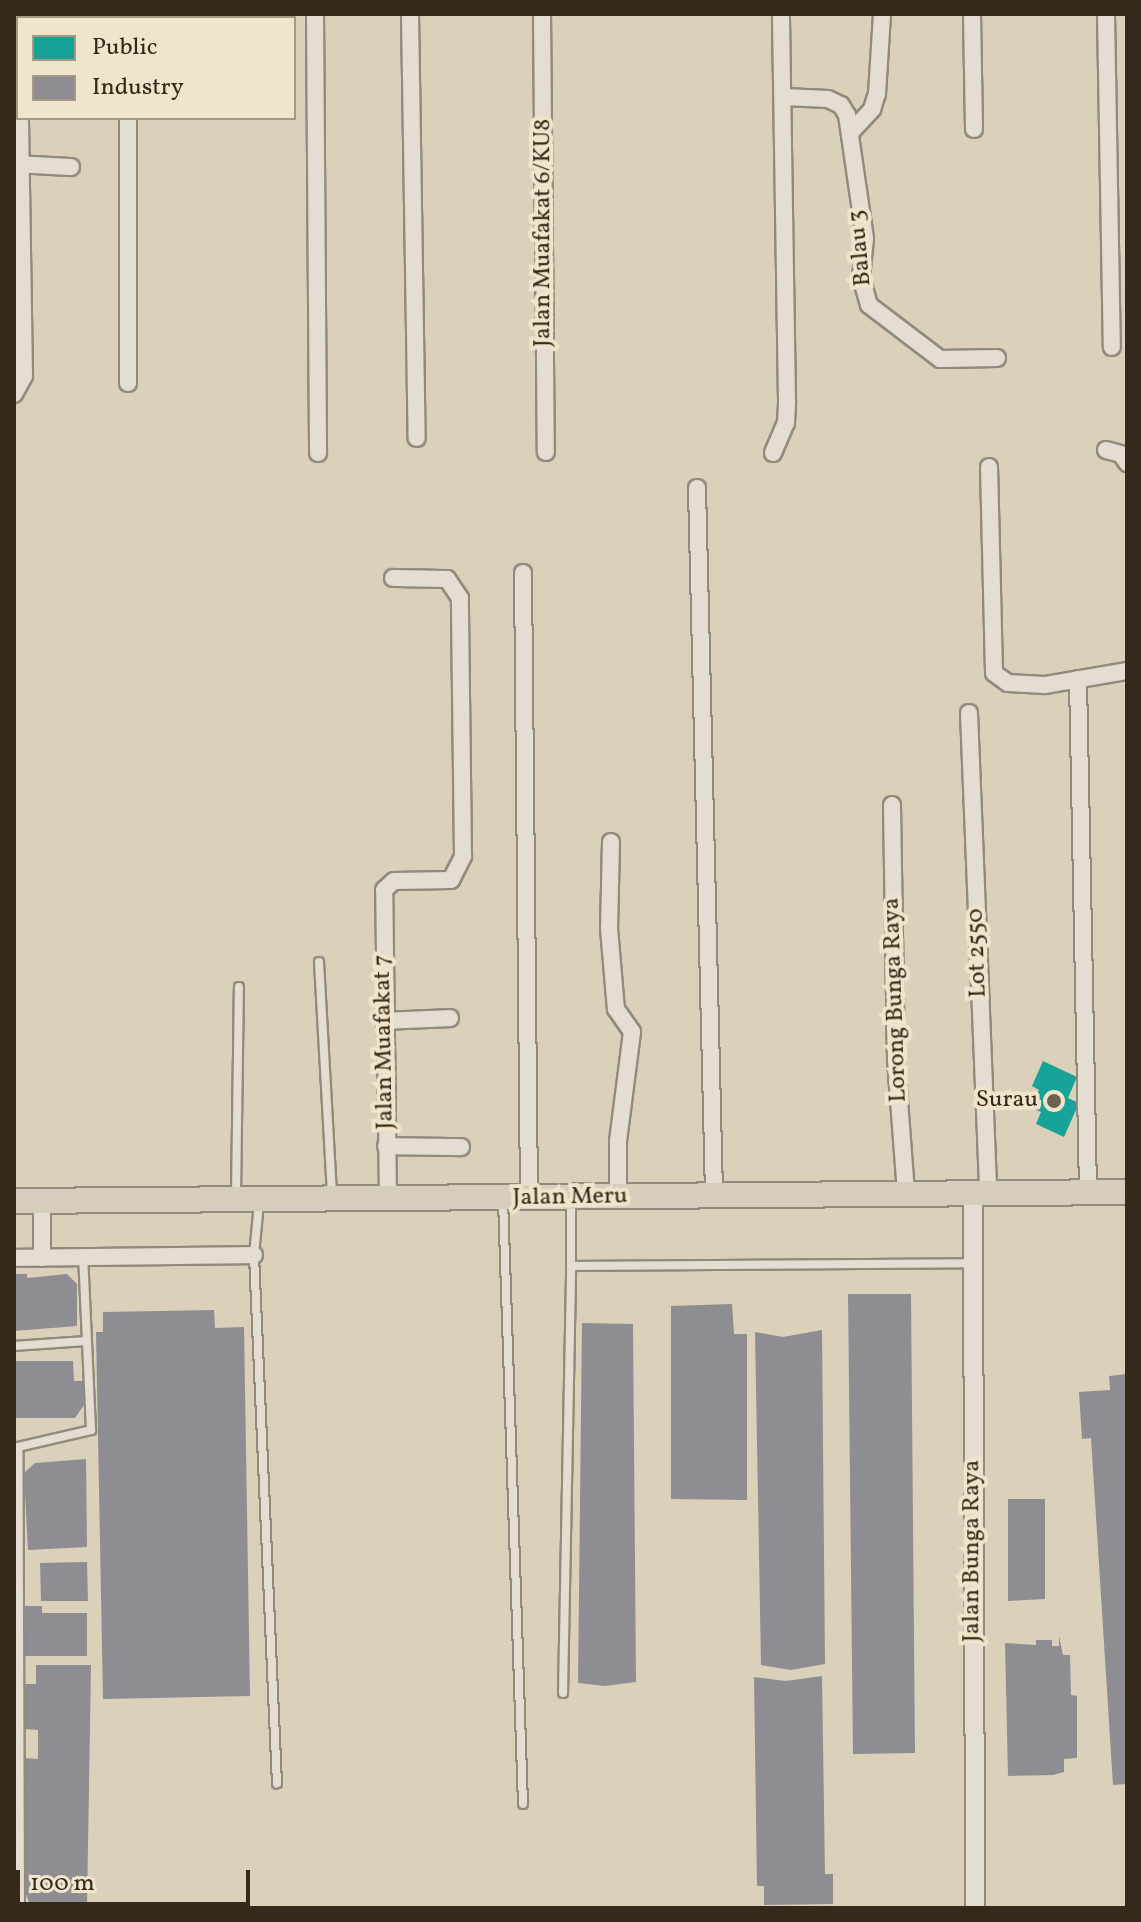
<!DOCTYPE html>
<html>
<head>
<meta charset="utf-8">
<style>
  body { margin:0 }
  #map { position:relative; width:1141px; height:1922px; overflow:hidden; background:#dbd0ba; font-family:Vollkorn,serif }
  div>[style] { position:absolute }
  .public>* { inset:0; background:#17a398 }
  .industry>* { inset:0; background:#8d8d92 }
  .roads { filter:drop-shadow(2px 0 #928b7d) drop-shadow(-2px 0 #928b7d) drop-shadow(0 2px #928b7d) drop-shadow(0 -2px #928b7d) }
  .service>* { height:8px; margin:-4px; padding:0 4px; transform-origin:4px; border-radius:4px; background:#e3ddd2 }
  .minor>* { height:16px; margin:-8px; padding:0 8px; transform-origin:8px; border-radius:8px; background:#e3ddd2 }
  .tertiary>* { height:18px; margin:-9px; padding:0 9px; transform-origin:9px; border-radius:9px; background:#e3ddd2 }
  .primary>* { height:24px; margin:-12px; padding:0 12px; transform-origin:12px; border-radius:12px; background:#d6cdbd }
  .dots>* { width:22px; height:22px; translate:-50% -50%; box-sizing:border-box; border:4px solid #f0e4ca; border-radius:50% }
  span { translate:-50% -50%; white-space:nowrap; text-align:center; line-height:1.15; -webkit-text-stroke:8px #f0e4ca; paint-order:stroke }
  .street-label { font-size:24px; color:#34291b }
  .poi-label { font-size:24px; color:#34291b }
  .right { translate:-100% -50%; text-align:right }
  .frame { position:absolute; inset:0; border:16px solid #34291b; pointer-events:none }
  .legend { position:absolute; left:16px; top:16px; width:280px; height:104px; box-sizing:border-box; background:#f0e4ca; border:2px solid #a59984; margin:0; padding:10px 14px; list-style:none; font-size:24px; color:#34291b }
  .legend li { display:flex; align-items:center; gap:16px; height:40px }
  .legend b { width:40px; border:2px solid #a59984 }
  .scale { position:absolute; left:16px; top:1870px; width:234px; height:36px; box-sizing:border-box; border:4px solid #34291b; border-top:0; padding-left:10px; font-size:24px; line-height:28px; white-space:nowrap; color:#34291b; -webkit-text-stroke:6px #f0e4ca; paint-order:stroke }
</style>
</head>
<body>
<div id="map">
  <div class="public">
    <i style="clip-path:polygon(1043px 1061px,1077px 1077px,1068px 1098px,1079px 1103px,1064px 1137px,1036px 1124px,1041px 1112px,1031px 1107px,1039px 1090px,1032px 1086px)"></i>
  </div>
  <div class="industry">
    <i style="clip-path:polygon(14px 1274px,27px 1274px,27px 1278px,67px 1274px,77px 1284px,77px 1326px,14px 1331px)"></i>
    <i style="clip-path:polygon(848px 1294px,911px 1294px,915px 1753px,853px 1754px)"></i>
    <i style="clip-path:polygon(732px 1304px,734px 1334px,747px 1334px,747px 1500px,671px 1499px,671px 1306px)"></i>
    <i style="clip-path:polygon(214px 1310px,215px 1328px,244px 1327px,250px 1696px,103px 1699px,96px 1332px,103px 1332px,103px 1312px)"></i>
    <i style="clip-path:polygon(582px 1323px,633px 1324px,636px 1682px,605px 1686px,578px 1683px)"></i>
    <i style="clip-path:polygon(822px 1330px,825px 1664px,791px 1670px,761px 1665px,755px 1332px,783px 1337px)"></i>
    <i style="clip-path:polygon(14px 1361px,73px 1361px,74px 1381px,83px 1381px,84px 1405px,75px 1418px,14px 1418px)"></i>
    <i style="clip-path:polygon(1127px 1374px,1127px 1784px,1113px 1785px,1091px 1438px,1082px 1439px,1079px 1392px,1110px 1390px,1109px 1376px)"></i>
    <i style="clip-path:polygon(86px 1459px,87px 1547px,28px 1550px,24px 1473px,35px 1463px)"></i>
    <i style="clip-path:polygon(1008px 1499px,1045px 1499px,1045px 1599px,1008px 1601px)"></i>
    <i style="clip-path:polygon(87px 1562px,88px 1601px,41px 1601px,40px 1563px)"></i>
    <i style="clip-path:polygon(24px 1606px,42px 1606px,42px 1613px,87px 1613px,87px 1656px,24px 1656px)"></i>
    <i style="clip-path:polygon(1059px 1636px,1063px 1655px,1070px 1655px,1071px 1695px,1077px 1696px,1077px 1758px,1064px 1759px,1064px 1772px,1053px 1775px,1008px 1776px,1005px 1643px,1036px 1645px,1036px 1640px,1052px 1640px,1052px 1646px,1059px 1646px)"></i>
    <i style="clip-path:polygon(36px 1665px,91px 1665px,87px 1908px,32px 1908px,25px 1893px,25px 1758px,38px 1759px,38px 1730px,24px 1729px,24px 1684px,36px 1684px)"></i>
    <i style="clip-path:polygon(822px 1676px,825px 1874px,833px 1874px,833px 1904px,764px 1905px,764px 1886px,757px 1886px,754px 1677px,786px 1681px)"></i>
  </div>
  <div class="roads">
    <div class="service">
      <i style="left:319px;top:962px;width:234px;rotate:86.8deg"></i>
      <i style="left:236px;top:1196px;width:209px;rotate:-89.2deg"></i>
      <i style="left:503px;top:1199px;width:605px;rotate:88.11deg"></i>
      <i style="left:259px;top:1203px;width:52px;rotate:95.5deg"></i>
      <i style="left:254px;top:1255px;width:529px;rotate:87.51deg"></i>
      <i style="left:571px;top:1266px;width:68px;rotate:-90deg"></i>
      <i style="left:14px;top:1346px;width:72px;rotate:-4deg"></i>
      <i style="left:563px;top:1693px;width:427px;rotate:-88.9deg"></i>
      <i style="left:571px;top:1266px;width:400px;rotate:-0.4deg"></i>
      <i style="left:20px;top:1908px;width:461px;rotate:-90.2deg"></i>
      <i style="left:18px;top:1447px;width:75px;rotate:-13.1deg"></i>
      <i style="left:91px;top:1430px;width:173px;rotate:-92.6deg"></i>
    </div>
    <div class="minor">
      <i style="left:20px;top:14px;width:4px;rotate:90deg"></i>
      <i style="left:128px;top:14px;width:4px;rotate:90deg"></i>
      <i style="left:315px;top:14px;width:439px;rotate:89.6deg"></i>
      <i style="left:410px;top:14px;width:424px;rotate:89.1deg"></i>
      <i style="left:542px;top:14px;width:438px;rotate:89.5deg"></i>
      <i style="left:972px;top:14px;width:115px;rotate:89deg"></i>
      <i style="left:1106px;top:14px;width:333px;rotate:89deg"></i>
      <i style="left:14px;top:38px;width:4px"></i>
      <i style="left:784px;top:97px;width:44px;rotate:2.6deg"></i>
      <i style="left:828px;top:99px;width:14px;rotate:25deg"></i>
      <i style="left:841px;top:105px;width:12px;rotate:59deg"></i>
      <i style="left:847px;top:115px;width:125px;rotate:81.7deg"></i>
      <i style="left:865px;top:239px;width:38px;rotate:96deg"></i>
      <i style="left:861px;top:277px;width:29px;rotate:74deg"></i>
      <i style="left:869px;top:305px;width:89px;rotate:37.3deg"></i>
      <i style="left:940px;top:359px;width:57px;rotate:-1deg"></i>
      <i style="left:128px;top:118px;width:265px;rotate:90deg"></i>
      <i style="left:850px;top:133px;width:33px;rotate:-47deg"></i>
      <i style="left:872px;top:109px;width:16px;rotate:-72deg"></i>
      <i style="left:877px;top:94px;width:80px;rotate:-86.4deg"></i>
      <i style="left:14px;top:164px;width:57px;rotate:3deg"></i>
      <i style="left:14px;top:394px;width:21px;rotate:-61deg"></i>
      <i style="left:24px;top:376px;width:258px;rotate:-90.9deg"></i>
      <i style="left:1106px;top:450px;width:16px;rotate:15deg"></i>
      <i style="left:1121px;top:454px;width:11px;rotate:56deg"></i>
      <i style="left:773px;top:453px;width:33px;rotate:-67deg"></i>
      <i style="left:786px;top:423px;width:22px;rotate:-87deg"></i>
      <i style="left:787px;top:401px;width:387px;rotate:-90.9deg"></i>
      <i style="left:989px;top:467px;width:206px;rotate:88.6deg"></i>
      <i style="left:994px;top:673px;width:17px;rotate:36deg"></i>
      <i style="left:1008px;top:683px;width:37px;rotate:3deg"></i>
      <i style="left:1045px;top:685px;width:83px;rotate:-9.7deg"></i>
      <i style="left:697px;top:488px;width:708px;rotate:88.62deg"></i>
      <i style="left:523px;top:573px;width:625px;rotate:89.45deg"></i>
      <i style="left:1078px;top:679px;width:513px;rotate:88.88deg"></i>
      <i style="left:969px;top:713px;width:480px;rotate:87.7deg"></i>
      <i style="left:892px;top:805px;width:255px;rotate:89.1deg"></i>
      <i style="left:896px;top:1060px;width:134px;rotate:85.7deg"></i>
      <i style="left:611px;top:842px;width:86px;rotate:91.3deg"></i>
      <i style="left:609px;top:928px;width:81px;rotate:85.1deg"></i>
      <i style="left:616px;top:1009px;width:28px;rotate:55deg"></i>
      <i style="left:632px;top:1032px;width:110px;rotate:97.3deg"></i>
      <i style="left:618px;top:1141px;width:56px;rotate:90deg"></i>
      <i style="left:385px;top:1021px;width:65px;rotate:-2.6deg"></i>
      <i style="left:386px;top:1146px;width:75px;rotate:0.8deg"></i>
      <i style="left:388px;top:1200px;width:310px;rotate:-90.7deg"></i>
      <i style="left:384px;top:890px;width:13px;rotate:-42deg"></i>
      <i style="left:394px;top:881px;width:57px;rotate:-1deg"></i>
      <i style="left:451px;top:880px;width:27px;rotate:-63deg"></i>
      <i style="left:463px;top:856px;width:258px;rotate:-90.7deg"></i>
      <i style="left:460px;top:598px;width:23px;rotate:-124deg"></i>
      <i style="left:447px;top:579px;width:54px;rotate:-178.9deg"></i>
      <i style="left:42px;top:1201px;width:57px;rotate:90deg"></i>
      <i style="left:14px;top:1258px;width:240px;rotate:-0.7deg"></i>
    </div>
    <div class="tertiary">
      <i style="left:973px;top:1193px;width:715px;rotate:89.84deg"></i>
    </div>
    <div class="primary">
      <i style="left:14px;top:1201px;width:1113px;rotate:-0.46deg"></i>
    </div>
  </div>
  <div class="dots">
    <i style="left:1054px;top:1101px;background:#6e6353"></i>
  </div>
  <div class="street-label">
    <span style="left:544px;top:233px;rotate:-90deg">Jalan Muafakat 6/KU8</span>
    <span style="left:861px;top:248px;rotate:-95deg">Balau 3</span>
    <span style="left:978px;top:953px;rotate:-92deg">Lot 2550</span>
    <span style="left:896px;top:1000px;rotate:-92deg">Lorong Bunga Raya</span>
    <span style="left:385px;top:1042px;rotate:-91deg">Jalan Muafakat 7</span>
    <span style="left:570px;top:1198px;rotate:-1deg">Jalan Meru</span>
    <span style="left:973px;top:1551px;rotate:-90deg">Jalan Bunga Raya</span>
  </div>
  <div class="poi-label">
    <span class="right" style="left:1038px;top:1101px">Surau</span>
  </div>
  <div class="frame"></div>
  <ul class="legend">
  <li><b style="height:22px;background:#17a398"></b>Public</li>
  <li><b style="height:22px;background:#8d8d92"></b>Industry</li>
  </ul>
  <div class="scale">100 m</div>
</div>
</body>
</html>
